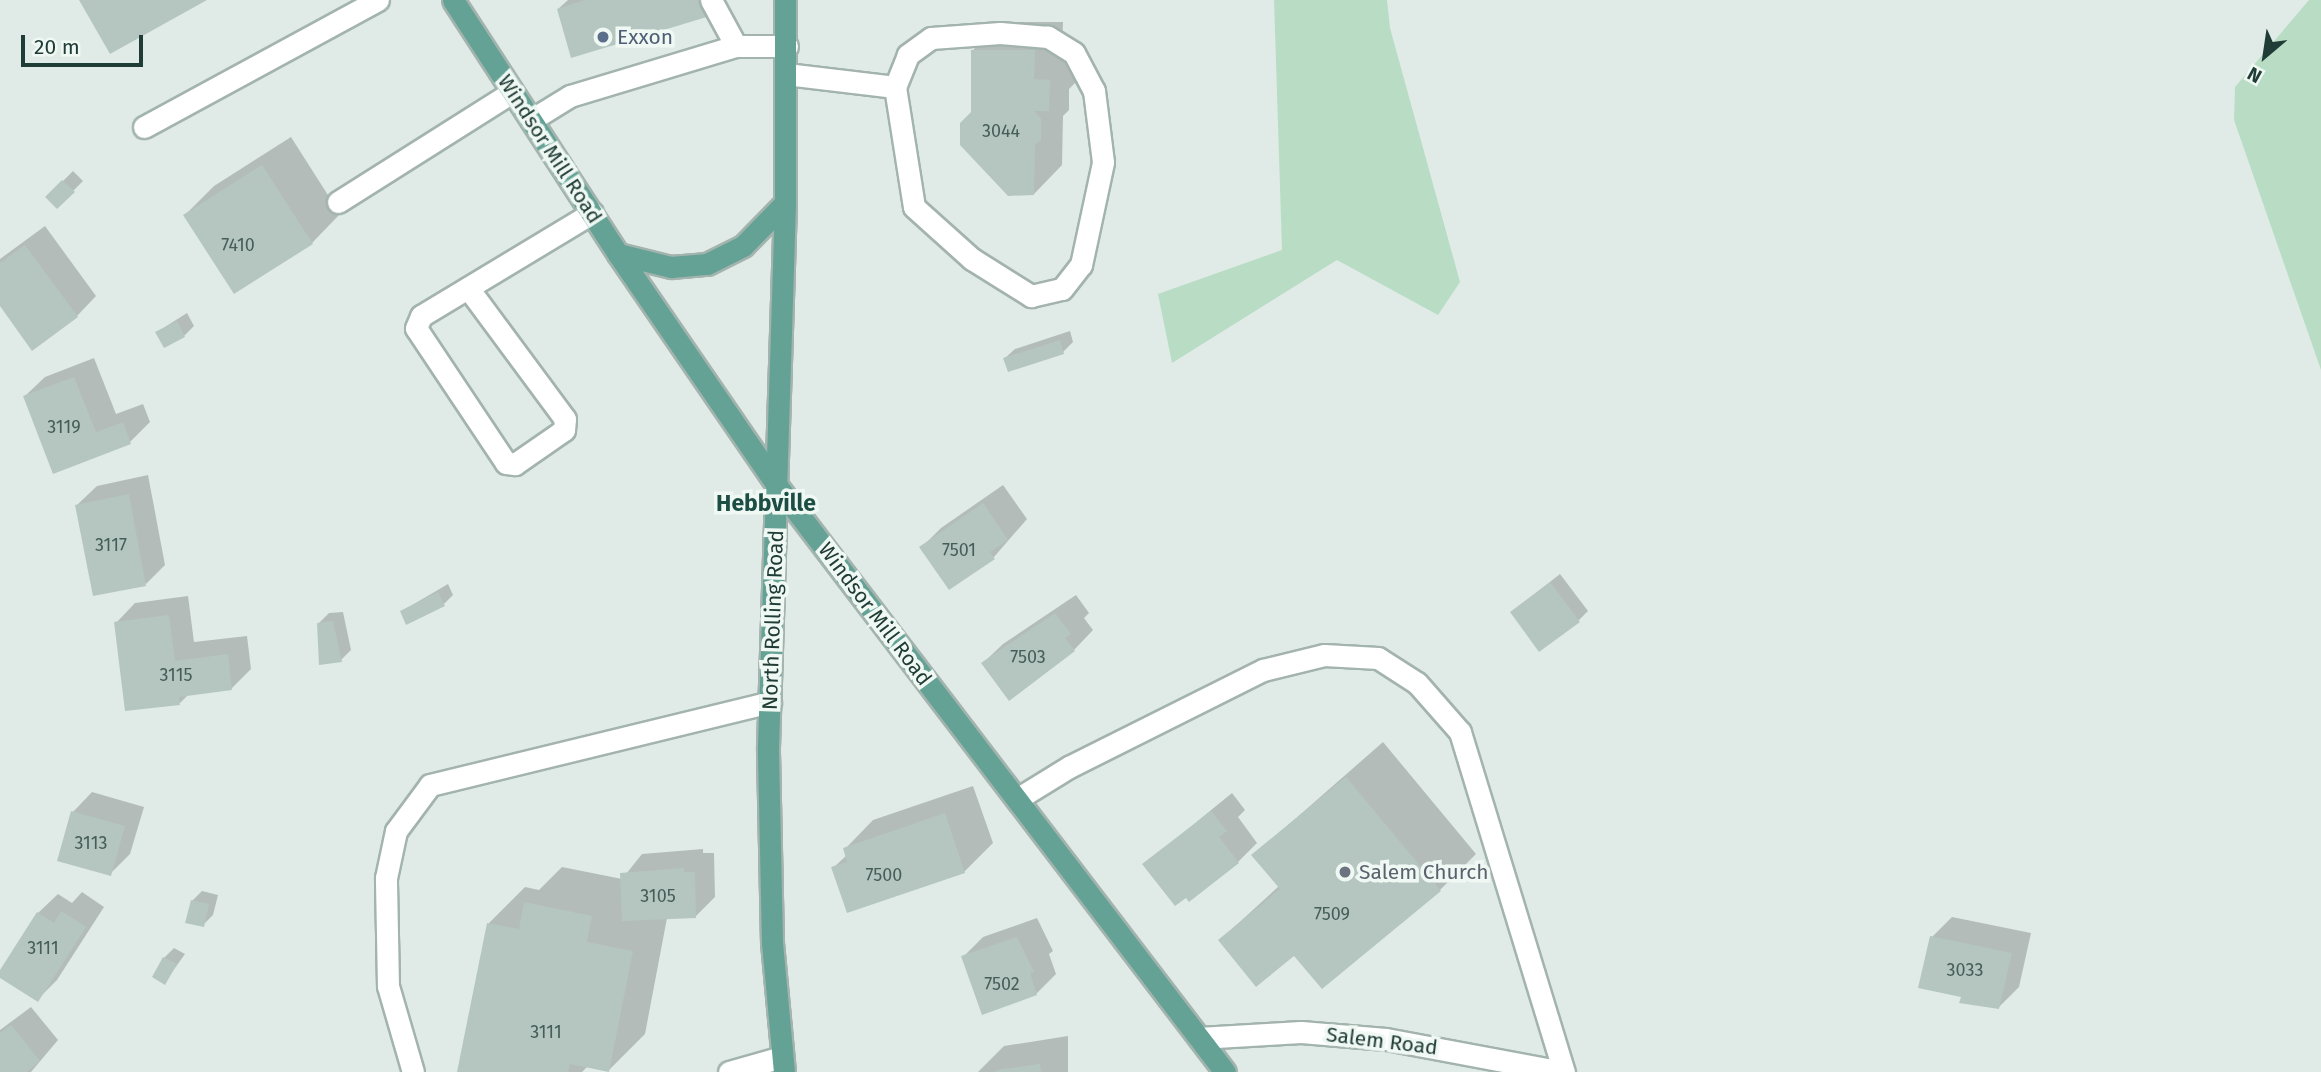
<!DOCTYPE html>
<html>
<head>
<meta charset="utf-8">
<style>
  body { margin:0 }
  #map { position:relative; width:2321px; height:1072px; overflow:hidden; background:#e0ebe7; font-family:"Fira Sans",sans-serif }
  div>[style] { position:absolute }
  .green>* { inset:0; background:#b8ddc4 }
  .shadow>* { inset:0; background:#0003 }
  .building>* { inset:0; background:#b5c6c0 }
  .roads { filter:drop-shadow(2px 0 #a3b3ae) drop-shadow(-2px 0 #a3b3ae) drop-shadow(0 2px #a3b3ae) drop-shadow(0 -2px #a3b3ae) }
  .minor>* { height:21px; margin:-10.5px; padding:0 10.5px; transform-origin:10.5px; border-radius:10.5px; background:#fff }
  .major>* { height:21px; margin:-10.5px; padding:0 10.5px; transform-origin:10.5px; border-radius:10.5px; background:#63a295 }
  .dots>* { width:19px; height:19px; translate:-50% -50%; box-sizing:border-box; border:4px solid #f0f8f4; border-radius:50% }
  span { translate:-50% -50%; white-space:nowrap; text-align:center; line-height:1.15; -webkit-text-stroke:7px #f0f8f4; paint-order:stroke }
  .number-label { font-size:18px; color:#455e58 }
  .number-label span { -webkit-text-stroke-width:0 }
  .service-label { font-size:21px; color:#4e5e75 }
  .left { translate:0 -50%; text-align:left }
  .street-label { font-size:21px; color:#203c36 }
  .worship-label { font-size:21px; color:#5b616d }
  .neighbourhood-label { font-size:23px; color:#1c4e44; font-weight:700 }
  .north { position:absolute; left:2230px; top:21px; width:70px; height:70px; -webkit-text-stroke:5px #f0f8f4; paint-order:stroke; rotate:209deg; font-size:19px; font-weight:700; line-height:28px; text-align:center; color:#203c36 }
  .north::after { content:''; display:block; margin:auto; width:24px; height:32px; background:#203c36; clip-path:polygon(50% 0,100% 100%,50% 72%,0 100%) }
  .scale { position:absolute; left:21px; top:35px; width:122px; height:32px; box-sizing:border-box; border:4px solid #203c36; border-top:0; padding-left:9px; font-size:21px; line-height:24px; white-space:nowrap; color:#203c36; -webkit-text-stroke:5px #f0f8f4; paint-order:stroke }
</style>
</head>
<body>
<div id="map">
  <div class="green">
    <i style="clip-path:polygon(1274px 0,1387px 0,1390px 28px,1460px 282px,1438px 315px,1337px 260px,1172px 363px,1158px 294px,1282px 250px)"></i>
    <i style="clip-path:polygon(2309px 0,2321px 0,2321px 370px,2234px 120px,2235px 87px)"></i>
  </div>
  <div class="shadow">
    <i style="clip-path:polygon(568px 0,718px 0,558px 9px)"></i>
    <i style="clip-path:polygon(1001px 22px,1063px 22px,1062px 52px,1077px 81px,1069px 89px,1069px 110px,1063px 116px,1062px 165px,1034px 194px,972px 113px,973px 50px)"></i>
    <i style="clip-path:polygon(291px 137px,340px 214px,312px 243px,185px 215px,214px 186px)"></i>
    <i style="clip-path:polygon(73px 171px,83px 181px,57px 207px,47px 197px)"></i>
    <i style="clip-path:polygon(45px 226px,96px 296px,77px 316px,0 303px,0 259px)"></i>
    <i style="clip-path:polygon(187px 313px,194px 326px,184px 336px,157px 332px)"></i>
    <i style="clip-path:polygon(1070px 331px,1073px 342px,1063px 352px,1009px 370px,1005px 358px,1015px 349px)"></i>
    <i style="clip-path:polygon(94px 358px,116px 414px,143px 404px,150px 422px,130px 442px,54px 471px,25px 396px,45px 377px)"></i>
    <i style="clip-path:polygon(148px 475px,165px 565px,146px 584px,77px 505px,97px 486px)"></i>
    <i style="clip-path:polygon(1003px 485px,1027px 519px,994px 557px,922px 547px,941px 528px)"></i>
    <i style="clip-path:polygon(1560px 574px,1588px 611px,1579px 620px,1512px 612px)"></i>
    <i style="clip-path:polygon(448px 584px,453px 595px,444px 604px,402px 611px)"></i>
    <i style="clip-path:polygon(1076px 595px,1089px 613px,1084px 618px,1093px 630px,1074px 650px,983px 663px,1003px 644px)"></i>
    <i style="clip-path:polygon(188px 596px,194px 642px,247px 636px,251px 669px,232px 688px,189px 694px,180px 703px,116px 623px,135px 603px)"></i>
    <i style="clip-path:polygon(343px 612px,351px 650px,341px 660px,319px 623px,329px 613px)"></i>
    <i style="clip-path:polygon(1383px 742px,1476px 854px,1440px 890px,1294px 953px,1220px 940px,1279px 886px,1254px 855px)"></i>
    <i style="clip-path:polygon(973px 786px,993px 843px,964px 872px,833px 868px,847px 855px,845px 849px,873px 820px)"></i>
    <i style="clip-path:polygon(92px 792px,144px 807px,130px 854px,110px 874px,73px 812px)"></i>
    <i style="clip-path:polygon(1232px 793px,1245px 810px,1238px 817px,1257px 843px,1238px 862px,1145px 864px)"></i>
    <i style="clip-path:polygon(703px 849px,703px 853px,714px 853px,715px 897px,695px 917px,667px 918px,645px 1034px,609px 1070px,588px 1066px,582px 1072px,469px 1072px,489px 923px,525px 887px,539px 890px,562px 867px,622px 879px,642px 854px)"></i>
    <i style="clip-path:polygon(202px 891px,218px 895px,213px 915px,203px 925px,192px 901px)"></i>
    <i style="clip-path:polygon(82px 892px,104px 907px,57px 980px,38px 999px,0 976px,38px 913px,58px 894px,72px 903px)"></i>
    <i style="clip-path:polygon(1952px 917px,2031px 933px,2019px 987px,1999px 1007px,1963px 996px,1932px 937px)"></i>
    <i style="clip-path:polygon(1037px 918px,1053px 951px,1049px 954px,1056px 974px,1036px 994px,963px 957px,983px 937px)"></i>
    <i style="clip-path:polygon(174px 948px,185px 954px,165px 982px,164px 958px)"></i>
    <i style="clip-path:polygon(31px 1007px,58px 1040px,31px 1072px,0 1072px,0 1030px)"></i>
    <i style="clip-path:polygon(1068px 1036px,1068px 1072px,978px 1072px,1004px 1046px)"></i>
  </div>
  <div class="building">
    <i style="clip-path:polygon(79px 0,207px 0,110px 54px)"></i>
    <i style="clip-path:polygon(585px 0,706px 0,710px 16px,571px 58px,557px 9px)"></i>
    <i style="clip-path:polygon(971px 50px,1035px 50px,1034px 79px,1050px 80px,1049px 111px,1034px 111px,1041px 119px,1041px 140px,1035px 144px,1034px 195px,1008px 196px,960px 145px,960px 123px,971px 112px)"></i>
    <i style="clip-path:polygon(262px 165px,313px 244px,234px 294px,183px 215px)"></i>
    <i style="clip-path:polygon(62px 180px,75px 192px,57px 209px,45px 197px)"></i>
    <i style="clip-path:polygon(25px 245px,78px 317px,32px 351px,0 306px,0 263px)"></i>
    <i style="clip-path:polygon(177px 321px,185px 337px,164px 348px,155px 332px)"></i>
    <i style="clip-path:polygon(1060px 340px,1064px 354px,1008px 372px,1003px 358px)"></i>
    <i style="clip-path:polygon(74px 377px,96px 432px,123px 422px,131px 444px,53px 474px,23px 396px)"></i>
    <i style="clip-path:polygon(129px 494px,146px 586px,93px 596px,75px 505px)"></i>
    <i style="clip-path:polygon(983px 503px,1008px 540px,990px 552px,995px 559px,949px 590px,919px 547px)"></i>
    <i style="clip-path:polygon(1550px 582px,1580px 622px,1539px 652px,1510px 612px)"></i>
    <i style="clip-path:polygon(438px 592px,445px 606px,406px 625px,400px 611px)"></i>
    <i style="clip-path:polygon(1055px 613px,1071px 634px,1065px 638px,1075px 651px,1009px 701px,981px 663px)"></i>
    <i style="clip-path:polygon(169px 615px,175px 661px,228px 654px,232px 690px,179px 697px,180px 705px,125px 711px,114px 622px)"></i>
    <i style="clip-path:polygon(333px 621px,342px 662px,319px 665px,317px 623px)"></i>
    <i style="clip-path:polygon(1346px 777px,1441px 891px,1322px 989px,1294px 956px,1256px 987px,1218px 940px,1280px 889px,1251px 855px)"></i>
    <i style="clip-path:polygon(71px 811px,125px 826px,111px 876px,57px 861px)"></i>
    <i style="clip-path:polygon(1211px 811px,1227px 831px,1219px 837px,1239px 863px,1189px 902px,1186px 898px,1175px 906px,1142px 864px)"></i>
    <i style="clip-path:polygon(945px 813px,965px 873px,847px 913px,831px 867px,847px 862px,843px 848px)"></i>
    <i style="clip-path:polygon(684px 868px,684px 872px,695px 872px,696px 918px,622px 921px,620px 873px)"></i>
    <i style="clip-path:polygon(191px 900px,209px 904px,204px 927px,185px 923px)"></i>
    <i style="clip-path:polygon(524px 902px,592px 916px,587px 942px,633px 951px,609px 1072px,570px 1064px,568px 1072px,457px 1072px,487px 923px,519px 929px)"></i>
    <i style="clip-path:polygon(61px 911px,86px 927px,38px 1002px,0 978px,0 970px,37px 912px,54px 923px)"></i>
    <i style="clip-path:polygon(1930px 936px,2012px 953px,1999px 1009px,1959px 1003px,1961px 997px,1918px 988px)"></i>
    <i style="clip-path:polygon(1017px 937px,1034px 972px,1030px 973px,1037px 995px,982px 1015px,961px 956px)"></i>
    <i style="clip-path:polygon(163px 957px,177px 964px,165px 985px,152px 977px)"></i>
    <i style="clip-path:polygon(11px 1025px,40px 1061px,27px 1072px,0 1072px,0 1033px)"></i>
    <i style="clip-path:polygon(1040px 1064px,1041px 1072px,996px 1072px,996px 1070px)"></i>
  </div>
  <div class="roads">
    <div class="minor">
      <i style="left:711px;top:0;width:52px;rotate:61.5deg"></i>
      <i style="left:786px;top:74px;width:110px;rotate:6.8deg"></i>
      <i style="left:895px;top:87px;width:121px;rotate:81deg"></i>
      <i style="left:914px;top:207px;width:78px;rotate:41.9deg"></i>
      <i style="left:972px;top:259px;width:70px;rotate:32.1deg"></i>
      <i style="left:1031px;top:296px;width:32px;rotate:-13deg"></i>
      <i style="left:1062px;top:289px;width:31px;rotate:-52deg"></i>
      <i style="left:1081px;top:265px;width:105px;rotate:-77.9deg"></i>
      <i style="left:1103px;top:162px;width:72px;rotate:-97.2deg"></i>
      <i style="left:1094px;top:91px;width:43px;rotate:-117.8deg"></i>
      <i style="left:1074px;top:53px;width:31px;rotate:-148deg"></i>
      <i style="left:1048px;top:37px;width:48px;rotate:-175.2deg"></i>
      <i style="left:1000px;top:33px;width:69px;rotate:175.9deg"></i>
      <i style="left:931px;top:38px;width:29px;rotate:144deg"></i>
      <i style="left:908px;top:55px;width:35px;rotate:112deg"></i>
      <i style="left:531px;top:120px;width:46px;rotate:-31.6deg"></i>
      <i style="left:570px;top:96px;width:173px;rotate:-16.8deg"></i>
      <i style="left:736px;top:46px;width:51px"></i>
      <i style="left:144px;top:127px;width:266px;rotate:-28.5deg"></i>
      <i style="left:338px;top:202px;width:206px;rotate:-32.3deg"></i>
      <i style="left:468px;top:288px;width:163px;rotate:53.5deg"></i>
      <i style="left:565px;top:419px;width:11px;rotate:95deg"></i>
      <i style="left:564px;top:430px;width:60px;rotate:145.2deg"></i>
      <i style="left:515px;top:464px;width:9px;rotate:-174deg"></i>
      <i style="left:506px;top:463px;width:162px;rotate:-123.7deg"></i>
      <i style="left:416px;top:328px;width:13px;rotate:-67deg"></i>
      <i style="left:421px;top:316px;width:200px;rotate:-31.1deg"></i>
      <i style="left:1017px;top:799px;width:61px;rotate:-31.6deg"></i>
      <i style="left:1069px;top:767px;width:217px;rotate:-26.6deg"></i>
      <i style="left:1263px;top:670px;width:63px;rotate:-13.8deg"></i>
      <i style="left:1324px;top:655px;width:54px;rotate:3.2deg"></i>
      <i style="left:1378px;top:658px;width:46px;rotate:32.7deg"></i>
      <i style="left:1417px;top:683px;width:65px;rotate:48.7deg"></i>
      <i style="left:1460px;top:732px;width:356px;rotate:73deg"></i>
      <i style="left:1199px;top:1038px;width:102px;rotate:-3.4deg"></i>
      <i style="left:1301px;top:1032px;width:85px;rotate:4.7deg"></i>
      <i style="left:1386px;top:1039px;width:180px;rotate:10.6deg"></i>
      <i style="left:413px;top:1072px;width:90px;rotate:-106.2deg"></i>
      <i style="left:388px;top:986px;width:108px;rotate:-91.1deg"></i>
      <i style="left:386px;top:878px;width:48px;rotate:-78deg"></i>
      <i style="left:396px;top:831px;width:57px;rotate:-53.5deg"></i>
      <i style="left:430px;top:785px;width:350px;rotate:-13.7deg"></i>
      <i style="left:729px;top:1072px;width:55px;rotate:-15.8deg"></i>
    </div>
    <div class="major">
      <i style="left:453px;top:0;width:303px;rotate:57deg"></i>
      <i style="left:618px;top:254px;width:283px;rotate:55.5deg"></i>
      <i style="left:778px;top:487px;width:736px;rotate:52.62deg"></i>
      <i style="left:618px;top:254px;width:55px;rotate:13.8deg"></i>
      <i style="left:671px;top:267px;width:36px;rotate:-5deg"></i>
      <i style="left:707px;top:264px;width:40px;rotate:-26.6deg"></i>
      <i style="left:743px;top:246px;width:60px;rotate:-45.7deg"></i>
      <i style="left:784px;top:1072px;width:130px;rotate:-95.3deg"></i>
      <i style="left:772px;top:943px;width:196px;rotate:-91.2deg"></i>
      <i style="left:768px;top:747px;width:544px;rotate:-88.21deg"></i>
      <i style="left:785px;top:203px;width:203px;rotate:-90deg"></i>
    </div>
  </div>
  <div class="dots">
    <i style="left:603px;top:37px;background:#5c6f8a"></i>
    <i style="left:1345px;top:872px;background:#6b7280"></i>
  </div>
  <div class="number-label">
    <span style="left:1001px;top:131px">3044</span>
    <span style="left:238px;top:245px">7410</span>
    <span style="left:64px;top:427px">3119</span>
    <span style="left:111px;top:545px">3117</span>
    <span style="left:959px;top:550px">7501</span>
    <span style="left:1028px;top:657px">7503</span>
    <span style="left:176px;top:675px">3115</span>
    <span style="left:91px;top:843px">3113</span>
    <span style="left:884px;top:875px">7500</span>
    <span style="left:658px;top:896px">3105</span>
    <span style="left:1332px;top:914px">7509</span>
    <span style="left:43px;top:948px">3111</span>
    <span style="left:1965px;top:970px">3033</span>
    <span style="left:1002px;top:984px">7502</span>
    <span style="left:546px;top:1032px">3111</span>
  </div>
  <div class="service-label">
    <span class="left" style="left:617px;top:37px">Exxon</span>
  </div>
  <div class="street-label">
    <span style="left:550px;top:149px;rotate:57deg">Windsor Mill Road</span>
    <span style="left:875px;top:614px;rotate:53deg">Windsor Mill Road</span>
    <span style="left:773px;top:620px;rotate:-88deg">North Rolling Road</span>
    <span style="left:1382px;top:1041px;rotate:7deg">Salem Road</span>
  </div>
  <div class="worship-label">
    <span class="left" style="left:1359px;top:872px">Salem Church</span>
  </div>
  <div class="neighbourhood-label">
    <span style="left:766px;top:503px">Hebbville</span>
  </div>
  <div class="north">N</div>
  <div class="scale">20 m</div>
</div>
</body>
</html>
